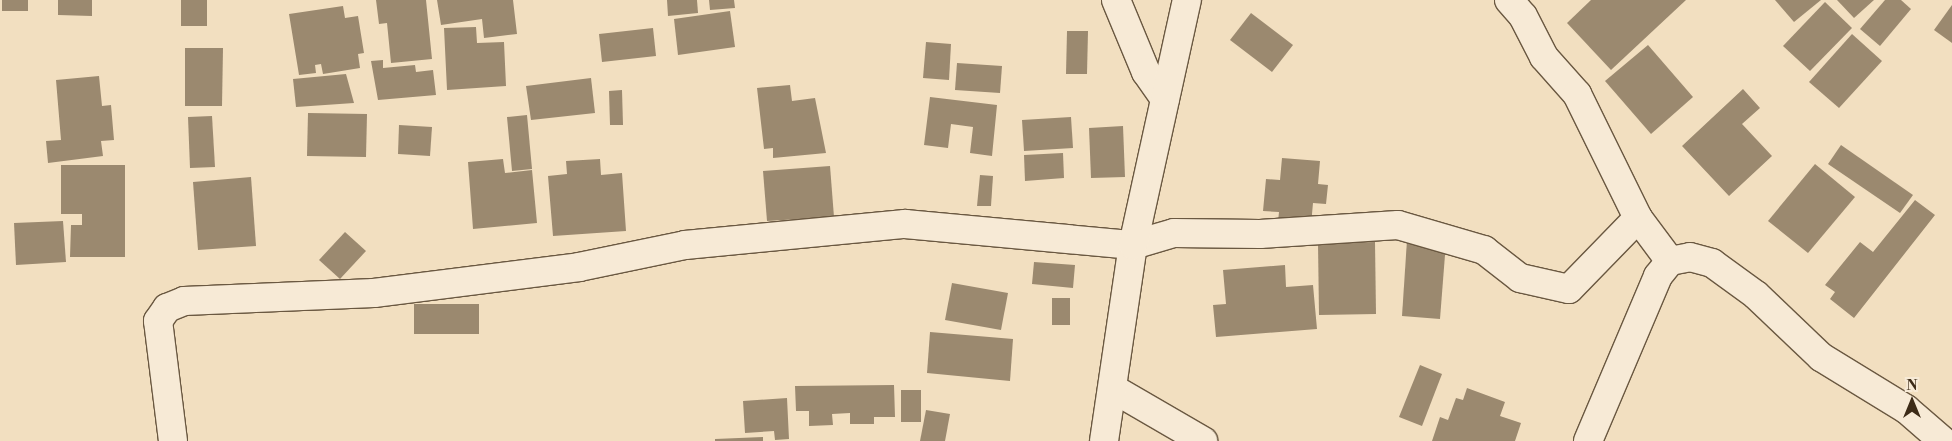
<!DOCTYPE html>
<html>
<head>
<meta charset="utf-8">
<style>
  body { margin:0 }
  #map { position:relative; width:1952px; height:441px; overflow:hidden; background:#f2dfc0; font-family:"Libre Bodoni",serif }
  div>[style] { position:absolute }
  .building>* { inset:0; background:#9b896f }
  .roads { filter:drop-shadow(1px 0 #6a5841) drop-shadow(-1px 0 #6a5841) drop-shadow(0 1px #6a5841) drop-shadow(0 -1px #6a5841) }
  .street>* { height:28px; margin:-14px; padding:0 14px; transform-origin:14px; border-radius:14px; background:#f7ead6 }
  span { translate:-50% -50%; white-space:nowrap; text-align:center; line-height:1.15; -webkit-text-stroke:4.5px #f7ead6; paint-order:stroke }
  .north { position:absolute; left:1887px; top:376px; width:50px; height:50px; -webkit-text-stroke:4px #f7ead6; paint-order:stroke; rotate:0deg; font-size:14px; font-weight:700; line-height:20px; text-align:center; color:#3d2b17 }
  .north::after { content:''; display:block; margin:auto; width:18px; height:22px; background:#3d2b17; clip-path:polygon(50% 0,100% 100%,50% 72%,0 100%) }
</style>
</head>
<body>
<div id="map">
  <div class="building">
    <i style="clip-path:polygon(2px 0,28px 0,28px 11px,2px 11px)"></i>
    <i style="clip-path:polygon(58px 0,92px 0,92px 16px,58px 15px)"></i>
    <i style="clip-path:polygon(181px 0,207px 0,207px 26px,181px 26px)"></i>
    <i style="clip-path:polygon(376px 0,426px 0,432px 59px,391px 63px,387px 23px,379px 24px)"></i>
    <i style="clip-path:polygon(437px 0,513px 0,517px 34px,484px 38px,482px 19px,441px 25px)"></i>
    <i style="clip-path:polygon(667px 0,697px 0,698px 13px,668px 16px)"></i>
    <i style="clip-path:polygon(709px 0,734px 0,735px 8px,710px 10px)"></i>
    <i style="clip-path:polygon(1591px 0,1686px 0,1611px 70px,1567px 23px)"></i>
    <i style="clip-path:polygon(1775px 0,1821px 0,1794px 22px)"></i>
    <i style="clip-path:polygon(1837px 0,1874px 0,1854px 18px)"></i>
    <i style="clip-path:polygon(1885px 0,1901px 0,1911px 9px,1880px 46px,1860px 29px)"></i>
    <i style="clip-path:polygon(1825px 2px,1852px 28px,1810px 71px,1783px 46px)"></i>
    <i style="clip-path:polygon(1952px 5px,1952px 43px,1934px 30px)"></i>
    <i style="clip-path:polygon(343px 6px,345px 18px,358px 16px,364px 53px,358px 54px,360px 68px,323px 74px,321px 64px,315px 65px,316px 73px,299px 75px,289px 14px)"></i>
    <i style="clip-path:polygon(730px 11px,735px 47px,678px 55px,674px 19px)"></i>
    <i style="clip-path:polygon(1251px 13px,1293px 45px,1272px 72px,1230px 40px)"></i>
    <i style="clip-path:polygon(476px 27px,477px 43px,504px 42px,506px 86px,447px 90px,444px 28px)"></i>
    <i style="clip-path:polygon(653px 28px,656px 56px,602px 62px,599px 34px)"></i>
    <i style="clip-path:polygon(1067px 31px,1088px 31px,1087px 74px,1066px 74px)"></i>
    <i style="clip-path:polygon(1852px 34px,1882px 61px,1839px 108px,1809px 82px)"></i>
    <i style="clip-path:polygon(926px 42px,951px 44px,949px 80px,923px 78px)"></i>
    <i style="clip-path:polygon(1648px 45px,1693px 97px,1651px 134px,1605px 81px)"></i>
    <i style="clip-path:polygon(185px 48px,223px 48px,222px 106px,185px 106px)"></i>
    <i style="clip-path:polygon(383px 60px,383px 68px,415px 65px,416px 72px,433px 70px,436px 95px,378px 100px,371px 61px)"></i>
    <i style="clip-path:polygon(957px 63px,1002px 66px,1000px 93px,955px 90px)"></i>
    <i style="clip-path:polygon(346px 74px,354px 103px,296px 107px,293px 79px)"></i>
    <i style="clip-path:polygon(99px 76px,102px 106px,111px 105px,114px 140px,101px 141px,103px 156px,48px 163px,46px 141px,61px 140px,56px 80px)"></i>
    <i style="clip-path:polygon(591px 78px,595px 113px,531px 120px,526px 86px)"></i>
    <i style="clip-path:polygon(790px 85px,792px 101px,815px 98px,826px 153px,773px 158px,773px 148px,764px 149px,757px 88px)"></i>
    <i style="clip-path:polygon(1743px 89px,1760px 108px,1742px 124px,1772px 156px,1729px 196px,1682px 146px)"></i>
    <i style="clip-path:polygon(622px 90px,623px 125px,610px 125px,609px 91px)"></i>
    <i style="clip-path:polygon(930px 97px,997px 105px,992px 156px,970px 153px,973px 127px,951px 124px,948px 148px,924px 145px)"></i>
    <i style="clip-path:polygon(308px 113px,367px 114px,366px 157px,307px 156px)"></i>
    <i style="clip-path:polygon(527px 115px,532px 169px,512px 171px,507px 117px)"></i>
    <i style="clip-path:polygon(212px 116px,215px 167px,190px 168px,188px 117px)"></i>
    <i style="clip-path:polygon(1071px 117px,1073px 148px,1024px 151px,1022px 120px)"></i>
    <i style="clip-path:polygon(399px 125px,432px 127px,430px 156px,398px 154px)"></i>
    <i style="clip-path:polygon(1123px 126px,1125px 177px,1091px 178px,1089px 128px)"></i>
    <i style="clip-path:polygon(1841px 145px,1913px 195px,1900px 213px,1828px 164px)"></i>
    <i style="clip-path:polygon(1063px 153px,1064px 178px,1025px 181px,1024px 155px)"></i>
    <i style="clip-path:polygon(1282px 158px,1320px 161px,1318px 184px,1328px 185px,1326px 204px,1313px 203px,1311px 225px,1278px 222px,1279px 212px,1263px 211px,1266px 179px,1280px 180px)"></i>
    <i style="clip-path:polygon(503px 159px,505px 173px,532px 170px,537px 223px,473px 229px,468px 162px)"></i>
    <i style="clip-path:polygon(600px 159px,601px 175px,622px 173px,626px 231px,553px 236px,548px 176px,567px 174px,566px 161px)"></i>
    <i style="clip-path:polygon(1815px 164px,1855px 197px,1808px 253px,1768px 221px)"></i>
    <i style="clip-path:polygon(61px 165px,125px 165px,125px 257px,70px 257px,71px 225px,82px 225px,82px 214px,61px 214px)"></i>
    <i style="clip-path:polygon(830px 166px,834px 217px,767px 221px,763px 171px)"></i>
    <i style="clip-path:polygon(980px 175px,993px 176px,991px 206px,977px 206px)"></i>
    <i style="clip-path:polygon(251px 177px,256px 246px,198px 250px,193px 182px)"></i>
    <i style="clip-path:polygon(1915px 200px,1935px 215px,1854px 318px,1830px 299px,1835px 292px,1825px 285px,1860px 242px,1873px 252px)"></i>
    <i style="clip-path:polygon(63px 221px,66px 262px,16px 265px,14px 223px)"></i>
    <i style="clip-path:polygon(345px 232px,366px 251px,340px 279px,319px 260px)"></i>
    <i style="clip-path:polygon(1407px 240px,1446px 242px,1440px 319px,1402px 316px)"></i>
    <i style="clip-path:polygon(1375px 242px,1376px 314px,1319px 315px,1318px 243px)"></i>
    <i style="clip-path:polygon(1034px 262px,1075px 265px,1073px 288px,1032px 284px)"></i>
    <i style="clip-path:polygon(1285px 265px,1286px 287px,1313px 285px,1317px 329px,1216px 337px,1213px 305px,1226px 304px,1223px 270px)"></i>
    <i style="clip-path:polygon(952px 283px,1008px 293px,1001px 330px,945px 320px)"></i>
    <i style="clip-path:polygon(1052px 298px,1070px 298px,1070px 325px,1052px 325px)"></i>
    <i style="clip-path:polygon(414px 304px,479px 304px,479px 334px,414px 334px)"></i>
    <i style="clip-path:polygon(930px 332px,1013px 339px,1010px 381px,927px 373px)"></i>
    <i style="clip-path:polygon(1420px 365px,1442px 374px,1422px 426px,1399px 417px)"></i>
    <i style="clip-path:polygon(894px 385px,895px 417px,874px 417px,874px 424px,850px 424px,850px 413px,832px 414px,833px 425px,809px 426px,809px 411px,796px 411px,795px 386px)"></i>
    <i style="clip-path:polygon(1467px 388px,1505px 402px,1500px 416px,1521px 423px,1515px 441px,1432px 441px,1440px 417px,1448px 420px,1456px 398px,1463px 400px)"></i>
    <i style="clip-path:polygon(901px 390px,921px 390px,921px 422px,901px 422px)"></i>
    <i style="clip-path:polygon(787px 398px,789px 439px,775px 440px,774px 431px,745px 433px,743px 401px)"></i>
    <i style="clip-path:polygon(926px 410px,950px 414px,945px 441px,920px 441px)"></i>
    <i style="clip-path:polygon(763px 437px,763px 441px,715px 441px,715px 439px)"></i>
  </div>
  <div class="roads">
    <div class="street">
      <i style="left:1116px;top:0;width:78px;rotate:67.4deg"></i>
      <i style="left:1146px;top:72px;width:33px;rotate:55deg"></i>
      <i style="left:1509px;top:0;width:21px;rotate:49deg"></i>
      <i style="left:1523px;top:16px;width:46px;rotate:62.9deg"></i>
      <i style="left:1544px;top:57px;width:50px;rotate:48.3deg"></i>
      <i style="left:1577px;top:94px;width:138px;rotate:63.8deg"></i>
      <i style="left:1638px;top:218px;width:54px;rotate:53.3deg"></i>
      <i style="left:1115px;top:390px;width:102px;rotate:30.1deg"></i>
      <i style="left:173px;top:441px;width:121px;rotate:-97.1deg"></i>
      <i style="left:158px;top:321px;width:16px;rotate:-55deg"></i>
      <i style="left:167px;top:308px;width:18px;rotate:-22deg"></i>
      <i style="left:184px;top:301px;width:190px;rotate:-2.4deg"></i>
      <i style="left:374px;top:293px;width:207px;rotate:-7.2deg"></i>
      <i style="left:579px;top:267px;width:108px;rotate:-11.7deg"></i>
      <i style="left:685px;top:245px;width:221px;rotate:-5.5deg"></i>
      <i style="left:905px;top:224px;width:229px;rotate:5.3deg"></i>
      <i style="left:1133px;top:245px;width:43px;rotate:-16.3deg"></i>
      <i style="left:1174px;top:233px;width:86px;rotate:0.7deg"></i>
      <i style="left:1260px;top:234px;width:138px;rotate:-3.7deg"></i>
      <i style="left:1398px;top:225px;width:90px;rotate:16.2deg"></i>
      <i style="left:1484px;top:250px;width:46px;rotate:37.9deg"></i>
      <i style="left:1520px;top:278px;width:50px;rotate:12.7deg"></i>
      <i style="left:1569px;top:289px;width:99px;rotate:-45.8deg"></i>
      <i style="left:1104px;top:441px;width:198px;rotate:-81.6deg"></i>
      <i style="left:1133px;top:245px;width:251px;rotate:-77.6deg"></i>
      <i style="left:1588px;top:441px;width:179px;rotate:-67deg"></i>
      <i style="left:1658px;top:276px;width:19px;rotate:-51deg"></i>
      <i style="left:1670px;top:261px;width:20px;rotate:-11deg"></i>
      <i style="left:1690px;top:257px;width:23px;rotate:15deg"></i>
      <i style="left:1712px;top:263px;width:54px;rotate:36deg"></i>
      <i style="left:1756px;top:295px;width:90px;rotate:43.6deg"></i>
      <i style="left:1821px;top:357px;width:100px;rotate:31.5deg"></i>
      <i style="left:1906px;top:409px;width:49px;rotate:40.9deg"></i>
    </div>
  </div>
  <div class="north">N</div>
</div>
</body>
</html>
